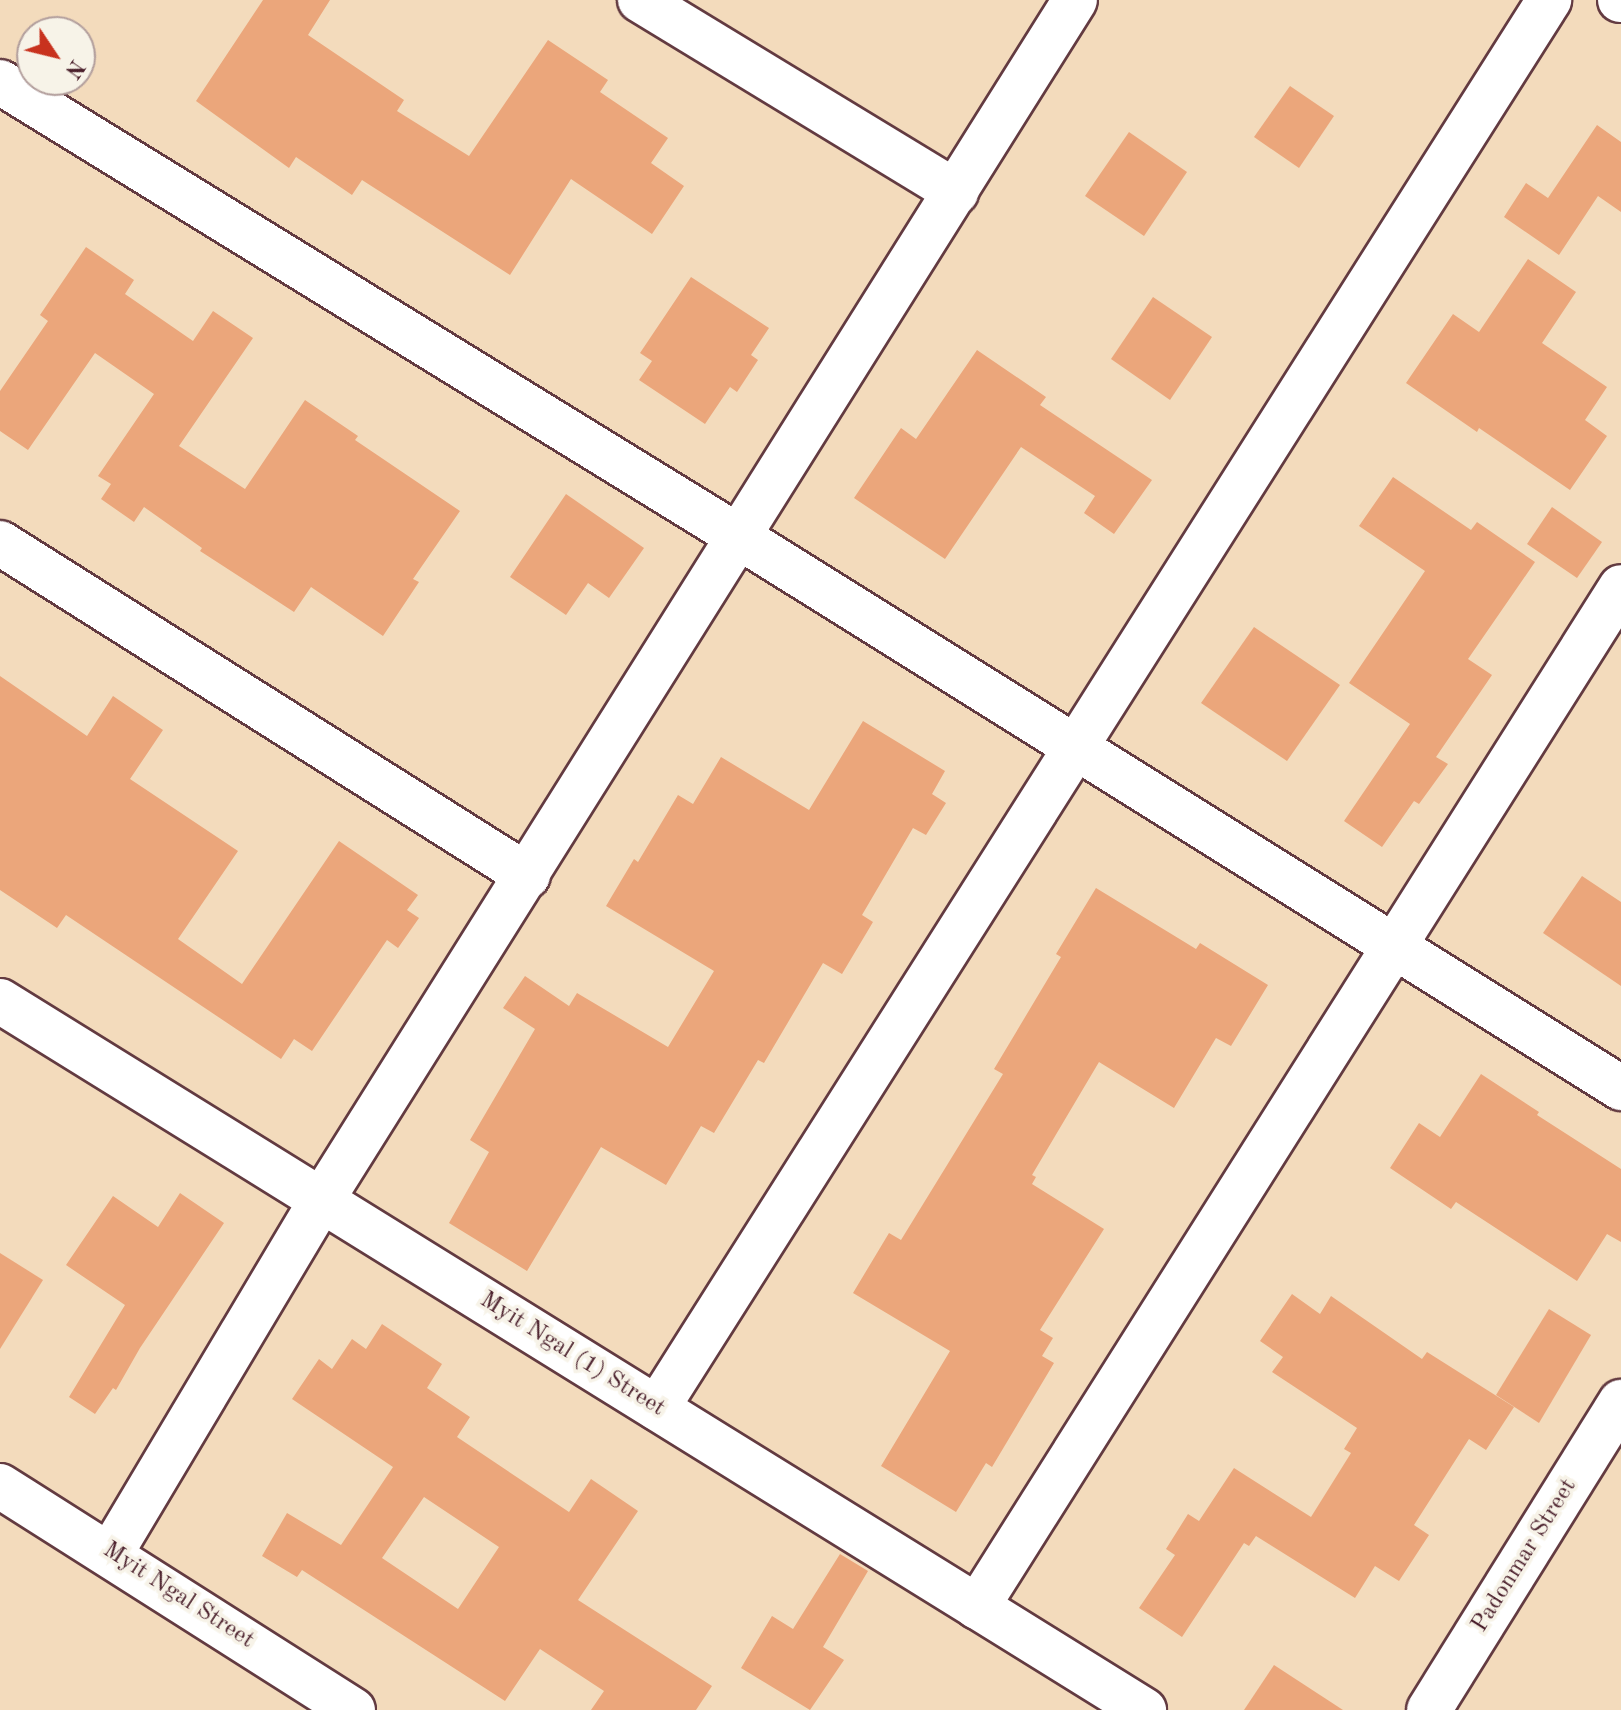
<!DOCTYPE html>
<html>
<head>
<meta charset="utf-8">
<style>
  body { margin:0 }
  #map { position:relative; width:1621px; height:1710px; overflow:hidden; background:#f3dbbc; font-family:"Old Standard TT",serif }
  div>[style] { position:absolute }
  .building>* { inset:0; background:#eba67b }
  .roads { filter:drop-shadow(2px 0 #633b41) drop-shadow(-2px 0 #633b41) drop-shadow(0 2px #633b41) drop-shadow(0 -2px #633b41) }
  .minor>* { height:44px; margin:-22px; padding:0 22px; transform-origin:22px; border-radius:22px; background:#fff }
  span { translate:-50% -50%; white-space:nowrap; text-align:center; line-height:1.15; -webkit-text-stroke:7px #f7f3e8; paint-order:stroke }
  .street-label { font-size:24px; color:#4a1f2b }
  .north { position:absolute; left:16px; top:16px; width:80px; height:80px; box-sizing:border-box; background:#f7f3e8; border:2px solid #b29e9c; border-radius:50%; rotate:125deg; font-size:22px; font-weight:700; line-height:32px; text-align:center; color:#4a1f2b }
  .north::after { content:''; display:block; margin:auto; width:28px; height:36px; background:#c8321e; clip-path:polygon(50% 0,100% 100%,50% 72%,0 100%) }
</style>
</head>
<body>
<div id="map">
  <div class="building">
    <i style="clip-path:polygon(263px 0,330px 0,308px 35px,404px 100px,397px 111px,469px 156px,548px 40px,608px 80px,600px 92px,668px 138px,651px 163px,684px 186px,652px 234px,571px 179px,510px 275px,362px 180px,352px 195px,296px 157px,289px 168px,196px 101px)"></i>
    <i style="clip-path:polygon(1290px 86px,1334px 116px,1299px 168px,1254px 137px)"></i>
    <i style="clip-path:polygon(1597px 125px,1621px 142px,1621px 212px,1598px 196px,1559px 255px,1504px 217px,1526px 183px,1548px 198px)"></i>
    <i style="clip-path:polygon(1129px 132px,1187px 172px,1144px 236px,1085px 196px)"></i>
    <i style="clip-path:polygon(86px 247px,134px 280px,125px 294px,193px 341px,213px 311px,253px 338px,179px 446px,245px 489px,305px 400px,358px 436px,355px 440px,460px 511px,413px 579px,419px 582px,383px 636px,311px 587px,294px 612px,200px 551px,202px 548px,144px 507px,134px 522px,101px 499px,111px 484px,98px 476px,154px 394px,95px 353px,28px 450px,0 431px,0 391px,48px 321px,40px 315px)"></i>
    <i style="clip-path:polygon(1528px 259px,1576px 292px,1542px 343px,1607px 387px,1585px 420px,1607px 436px,1570px 490px,1479px 428px,1477px 432px,1406px 383px,1453px 314px,1479px 332px)"></i>
    <i style="clip-path:polygon(691px 277px,769px 328px,751px 355px,758px 360px,737px 392px,730px 387px,705px 424px,639px 380px,652px 361px,640px 353px)"></i>
    <i style="clip-path:polygon(1153px 297px,1212px 337px,1170px 400px,1111px 359px)"></i>
    <i style="clip-path:polygon(977px 350px,1046px 397px,1040px 405px,1152px 480px,1114px 534px,1084px 513px,1095px 496px,1021px 447px,945px 559px,854px 498px,901px 428px,916px 439px)"></i>
    <i style="clip-path:polygon(1393px 477px,1471px 530px,1477px 522px,1535px 562px,1468px 659px,1492px 675px,1436px 757px,1448px 764px,1419px 804px,1414px 801px,1382px 847px,1344px 821px,1410px 724px,1349px 683px,1425px 571px,1359px 526px)"></i>
    <i style="clip-path:polygon(566px 494px,644px 548px,609px 598px,588px 583px,566px 615px,510px 577px)"></i>
    <i style="clip-path:polygon(1552px 507px,1602px 542px,1577px 578px,1527px 544px)"></i>
    <i style="clip-path:polygon(1254px 627px,1340px 685px,1287px 761px,1201px 703px)"></i>
    <i style="clip-path:polygon(0 676px,87px 736px,113px 696px,163px 730px,130px 779px,238px 851px,178px 939px,242px 984px,339px 841px,418px 895px,407px 910px,419px 918px,398px 948px,387px 940px,312px 1051px,294px 1039px,281px 1059px,66px 915px,57px 928px,0 890px)"></i>
    <i style="clip-path:polygon(863px 721px,945px 771px,932px 794px,946px 803px,926px 835px,913px 828px,862px 915px,873px 922px,842px 974px,823px 963px,764px 1063px,758px 1060px,714px 1133px,701px 1126px,666px 1185px,601px 1147px,527px 1271px,449px 1223px,489px 1152px,470px 1140px,535px 1029px,503px 1008px,525px 976px,569px 1006px,577px 993px,668px 1047px,714px 971px,606px 906px,634px 859px,638px 862px,678px 795px,693px 804px,721px 757px,809px 810px)"></i>
    <i style="clip-path:polygon(1582px 876px,1621px 902px,1621px 986px,1543px 933px)"></i>
    <i style="clip-path:polygon(1096px 888px,1196px 949px,1200px 943px,1268px 985px,1231px 1046px,1216px 1038px,1174px 1108px,1099px 1062px,1032px 1175px,1036px 1177px,1032px 1184px,1104px 1229px,1040px 1330px,1053px 1338px,1042px 1356px,1054px 1363px,992px 1467px,986px 1463px,956px 1512px,881px 1466px,950px 1351px,853px 1293px,889px 1233px,901px 1240px,1003px 1074px,994px 1069px,1061px 957px,1056px 954px)"></i>
    <i style="clip-path:polygon(1481px 1074px,1539px 1112px,1537px 1115px,1621px 1169px,1621px 1242px,1607px 1234px,1577px 1281px,1456px 1202px,1451px 1209px,1390px 1168px,1419px 1123px,1440px 1137px)"></i>
    <i style="clip-path:polygon(180px 1193px,224px 1223px,140px 1348px,116px 1390px,113px 1388px,95px 1414px,69px 1397px,125px 1305px,66px 1265px,113px 1196px,158px 1227px)"></i>
    <i style="clip-path:polygon(0 1253px,43px 1280px,0 1349px)"></i>
    <i style="clip-path:polygon(1292px 1294px,1320px 1314px,1331px 1296px,1422px 1359px,1427px 1352px,1514px 1407px,1486px 1450px,1469px 1439px,1414px 1525px,1429px 1535px,1399px 1581px,1375px 1566px,1355px 1598px,1256px 1536px,1249px 1546px,1244px 1543px,1182px 1637px,1139px 1608px,1175px 1555px,1166px 1549px,1188px 1514px,1199px 1521px,1234px 1468px,1311px 1517px,1351px 1453px,1344px 1449px,1357px 1428px,1272px 1372px,1283px 1357px,1260px 1341px)"></i>
    <i style="clip-path:polygon(1549px 1309px,1591px 1335px,1539px 1423px,1496px 1395px)"></i>
    <i style="clip-path:polygon(evenodd,382px 1324px,442px 1364px,427px 1388px,470px 1417px,457px 1437px,569px 1512px,591px 1479px,638px 1511px,578px 1600px,712px 1686px,696px 1710px,591px 1710px,604px 1691px,540px 1649px,505px 1701px,302px 1570px,297px 1577px,262px 1556px,287px 1513px,341px 1545px,393px 1467px,292px 1399px,319px 1359px,332px 1369px,352px 1339px,366px 1349px,382px 1324px,424px 1497px,499px 1547px,458px 1609px,382px 1558px,424px 1497px)"></i>
    <i style="clip-path:polygon(840px 1554px,868px 1571px,823px 1647px,844px 1660px,810px 1710px,741px 1668px,772px 1616px,793px 1629px)"></i>
    <i style="clip-path:polygon(1274px 1665px,1343px 1710px,1244px 1710px)"></i>
  </div>
  <div class="roads">
    <div class="minor">
      <i style="left:640px;top:0;width:370px;rotate:31.3deg"></i>
      <i style="left:1620px;top:0;width:1px"></i>
      <i style="left:0;top:82px;width:864px;rotate:31.61deg"></i>
      <i style="left:736px;top:535px;width:1044px;rotate:32deg"></i>
      <i style="left:0;top:543px;width:624px;rotate:32.24deg"></i>
      <i style="left:0;top:1001px;width:1346px;rotate:31.79deg"></i>
      <i style="left:657px;top:1408px;width:1667px;rotate:-57.64deg"></i>
      <i style="left:0;top:1486px;width:418px;rotate:32.4deg"></i>
      <i style="left:111px;top:1553px;width:413px;rotate:-59.2deg"></i>
      <i style="left:323px;top:1198px;width:1414px;rotate:-57.88deg"></i>
      <i style="left:977px;top:1607px;width:1206px;rotate:-57.73deg"></i>
      <i style="left:1429px;top:1710px;width:363px;rotate:-58.1deg"></i>
    </div>
  </div>
  <div class="street-label">
    <span style="left:572px;top:1355px;rotate:32deg">Myit Ngal (1) Street</span>
    <span style="left:1525px;top:1556px;rotate:-58deg">Padonmar Street</span>
    <span style="left:178px;top:1596px;rotate:33deg">Myit Ngal Street</span>
  </div>
  <div class="north">N</div>
</div>
</body>
</html>
